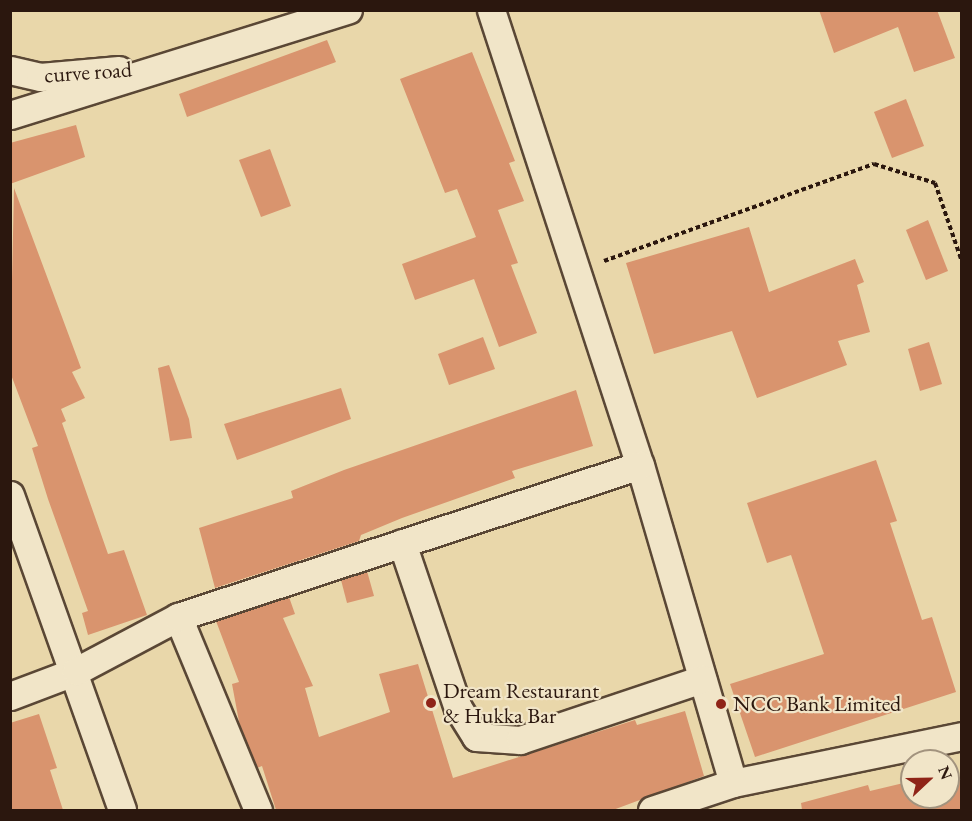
<!DOCTYPE html>
<html>
<head>
<meta charset="utf-8">
<style>
  body { margin:0 }
  #map { position:relative; width:972px; height:821px; overflow:hidden; background:#e9d7aa; font-family:"EB Garamond",serif }
  div>[style] { position:absolute }
  .building>* { inset:0; background:#d9946e }
  .path>* { height:4px; margin-top:-2px; transform-origin:0; background:repeating-linear-gradient(90deg,#2b170e 0 4.5px,transparent 0 7.5px) }
  .roads { filter:drop-shadow(2px 0 #5a4735) drop-shadow(-2px 0 #5a4735) drop-shadow(0 2px #5a4735) drop-shadow(0 -2px #5a4735) }
  .minor>* { height:27px; margin:-13.5px; padding:0 13.5px; transform-origin:13.5px; border-radius:13.5px; background:#f1e5c8 }
  .dots>* { width:16px; height:16px; translate:-50% -50%; box-sizing:border-box; border:3px solid #f1e5c8; border-radius:50% }
  span { translate:-50% -50%; white-space:nowrap; text-align:center; line-height:1.15; -webkit-text-stroke:4.5px #f1e5c8; paint-order:stroke }
  .street-label { font-size:22px; color:#2b170e }
  .poi-label { font-size:22px; color:#2b170e }
  .left { translate:0 -50%; text-align:left }
  .frame { position:absolute; inset:0; border:12px solid #2b170e; pointer-events:none }
  .north { position:absolute; left:900px; top:749px; width:60px; height:60px; box-sizing:border-box; background:#f1e5c8; border:2px solid #a2937e; border-radius:50%; rotate:68deg; font-size:16px; font-weight:700; line-height:24px; text-align:center; color:#2b170e }
  .north::after { content:''; display:block; margin:auto; width:21px; height:27px; background:#8f2418; clip-path:polygon(50% 0,100% 100%,50% 72%,0 100%) }
</style>
</head>
<body>
<div id="map">
  <div class="building">
    <i style="clip-path:polygon(819px 10px,937px 10px,955px 58px,914px 72px,898px 27px,834px 53px)"></i>
    <i style="clip-path:polygon(327px 40px,336px 62px,187px 117px,179px 94px)"></i>
    <i style="clip-path:polygon(472px 52px,515px 161px,509px 163px,524px 201px,498px 210px,518px 263px,511px 265px,537px 333px,499px 347px,474px 279px,415px 300px,402px 264px,476px 237px,457px 189px,445px 193px,400px 79px)"></i>
    <i style="clip-path:polygon(906px 99px,924px 146px,892px 158px,874px 112px)"></i>
    <i style="clip-path:polygon(76px 125px,85px 157px,10px 184px,10px 143px)"></i>
    <i style="clip-path:polygon(270px 149px,291px 206px,261px 217px,239px 160px)"></i>
    <i style="clip-path:polygon(14px 188px,81px 368px,72px 372px,85px 398px,61px 409px,66px 421px,62px 423px,108px 554px,124px 550px,147px 615px,88px 635px,82px 613px,88px 611px,48px 499px,32px 448px,38px 446px,10px 372px)"></i>
    <i style="clip-path:polygon(928px 220px,948px 271px,926px 280px,906px 230px)"></i>
    <i style="clip-path:polygon(749px 227px,769px 292px,855px 259px,864px 282px,857px 285px,870px 332px,838px 341px,847px 365px,757px 398px,732px 331px,654px 354px,626px 263px)"></i>
    <i style="clip-path:polygon(483px 337px,495px 369px,449px 385px,438px 354px)"></i>
    <i style="clip-path:polygon(929px 342px,942px 384px,920px 391px,908px 349px)"></i>
    <i style="clip-path:polygon(169px 365px,189px 419px,192px 438px,170px 441px,158px 368px)"></i>
    <i style="clip-path:polygon(341px 388px,351px 419px,237px 460px,224px 424px)"></i>
    <i style="clip-path:polygon(576px 390px,593px 446px,512px 471px,515px 478px,402px 518px,361px 535px,359px 541px,215px 588px,199px 528px,293px 498px,291px 491px,344px 470px)"></i>
    <i style="clip-path:polygon(876px 460px,897px 521px,890px 523px,922px 620px,932px 617px,956px 692px,755px 757px,730px 684px,824px 654px,791px 555px,767px 563px,747px 503px)"></i>
    <i style="clip-path:polygon(367px 571px,374px 596px,347px 603px,341px 580px)"></i>
    <i style="clip-path:polygon(289px 597px,295px 614px,283px 618px,313px 686px,305px 688px,319px 737px,390px 712px,379px 674px,418px 664px,453px 778px,635px 720px,637px 725px,685px 711px,704px 776px,613px 810px,276px 810px,262px 766px,257px 768px,240px 727px,232px 684px,239px 682px,216px 621px)"></i>
    <i style="clip-path:polygon(39px 714px,57px 768px,50px 770px,63px 810px,10px 810px,10px 723px)"></i>
    <i style="clip-path:polygon(962px 777px,962px 810px,802px 810px,801px 803px,868px 785px,870px 791px,912px 781px,912px 797px,948px 797px,948px 780px)"></i>
  </div>
  <div class="path">
    <i style="left:604px;top:261px;width:287px;rotate:-19.8deg"></i>
    <i style="left:874px;top:164px;width:64px;rotate:17.3deg"></i>
    <i style="left:935px;top:183px;width:83px;rotate:71.1deg"></i>
  </div>
  <div class="roads">
    <div class="minor">
      <i style="left:491px;top:10px;width:479px;rotate:71.9deg"></i>
      <i style="left:640px;top:465px;width:331px;rotate:73.7deg"></i>
      <i style="left:733px;top:783px;width:234px;rotate:-11.6deg"></i>
      <i style="left:10px;top:70px;width:31px;rotate:13deg"></i>
      <i style="left:40px;top:77px;width:79px;rotate:-5.1deg"></i>
      <i style="left:10px;top:115px;width:354px;rotate:-17.3deg"></i>
      <i style="left:10px;top:495px;width:334px;rotate:70.4deg"></i>
      <i style="left:402px;top:543px;width:174px;rotate:71.3deg"></i>
      <i style="left:458px;top:708px;width:34px;rotate:58deg"></i>
      <i style="left:476px;top:737px;width:44px;rotate:3.9deg"></i>
      <i style="left:520px;top:740px;width:192px;rotate:-18.5deg"></i>
      <i style="left:178px;top:617px;width:209px;rotate:67.5deg"></i>
      <i style="left:10px;top:696px;width:71px;rotate:-20.7deg"></i>
      <i style="left:76px;top:671px;width:115px;rotate:-27.9deg"></i>
      <i style="left:178px;top:617px;width:486px;rotate:-18.2deg"></i>
      <i style="left:652px;top:810px;width:85px;rotate:-18.4deg"></i>
    </div>
  </div>
  <div class="dots">
    <i style="left:431px;top:703px;background:#8f2418"></i>
    <i style="left:721px;top:704px;background:#8f2418"></i>
  </div>
  <div class="street-label">
    <span style="left:88px;top:72px;rotate:-4deg">curve road</span>
  </div>
  <div class="poi-label">
    <span class="left" style="left:443px;top:703px">Dream Restaurant<br>&amp; Hukka Bar</span>
    <span class="left" style="left:733px;top:704px">NCC Bank Limited</span>
  </div>
  <div class="frame"></div>
  <div class="north">N</div>
</div>
</body>
</html>
